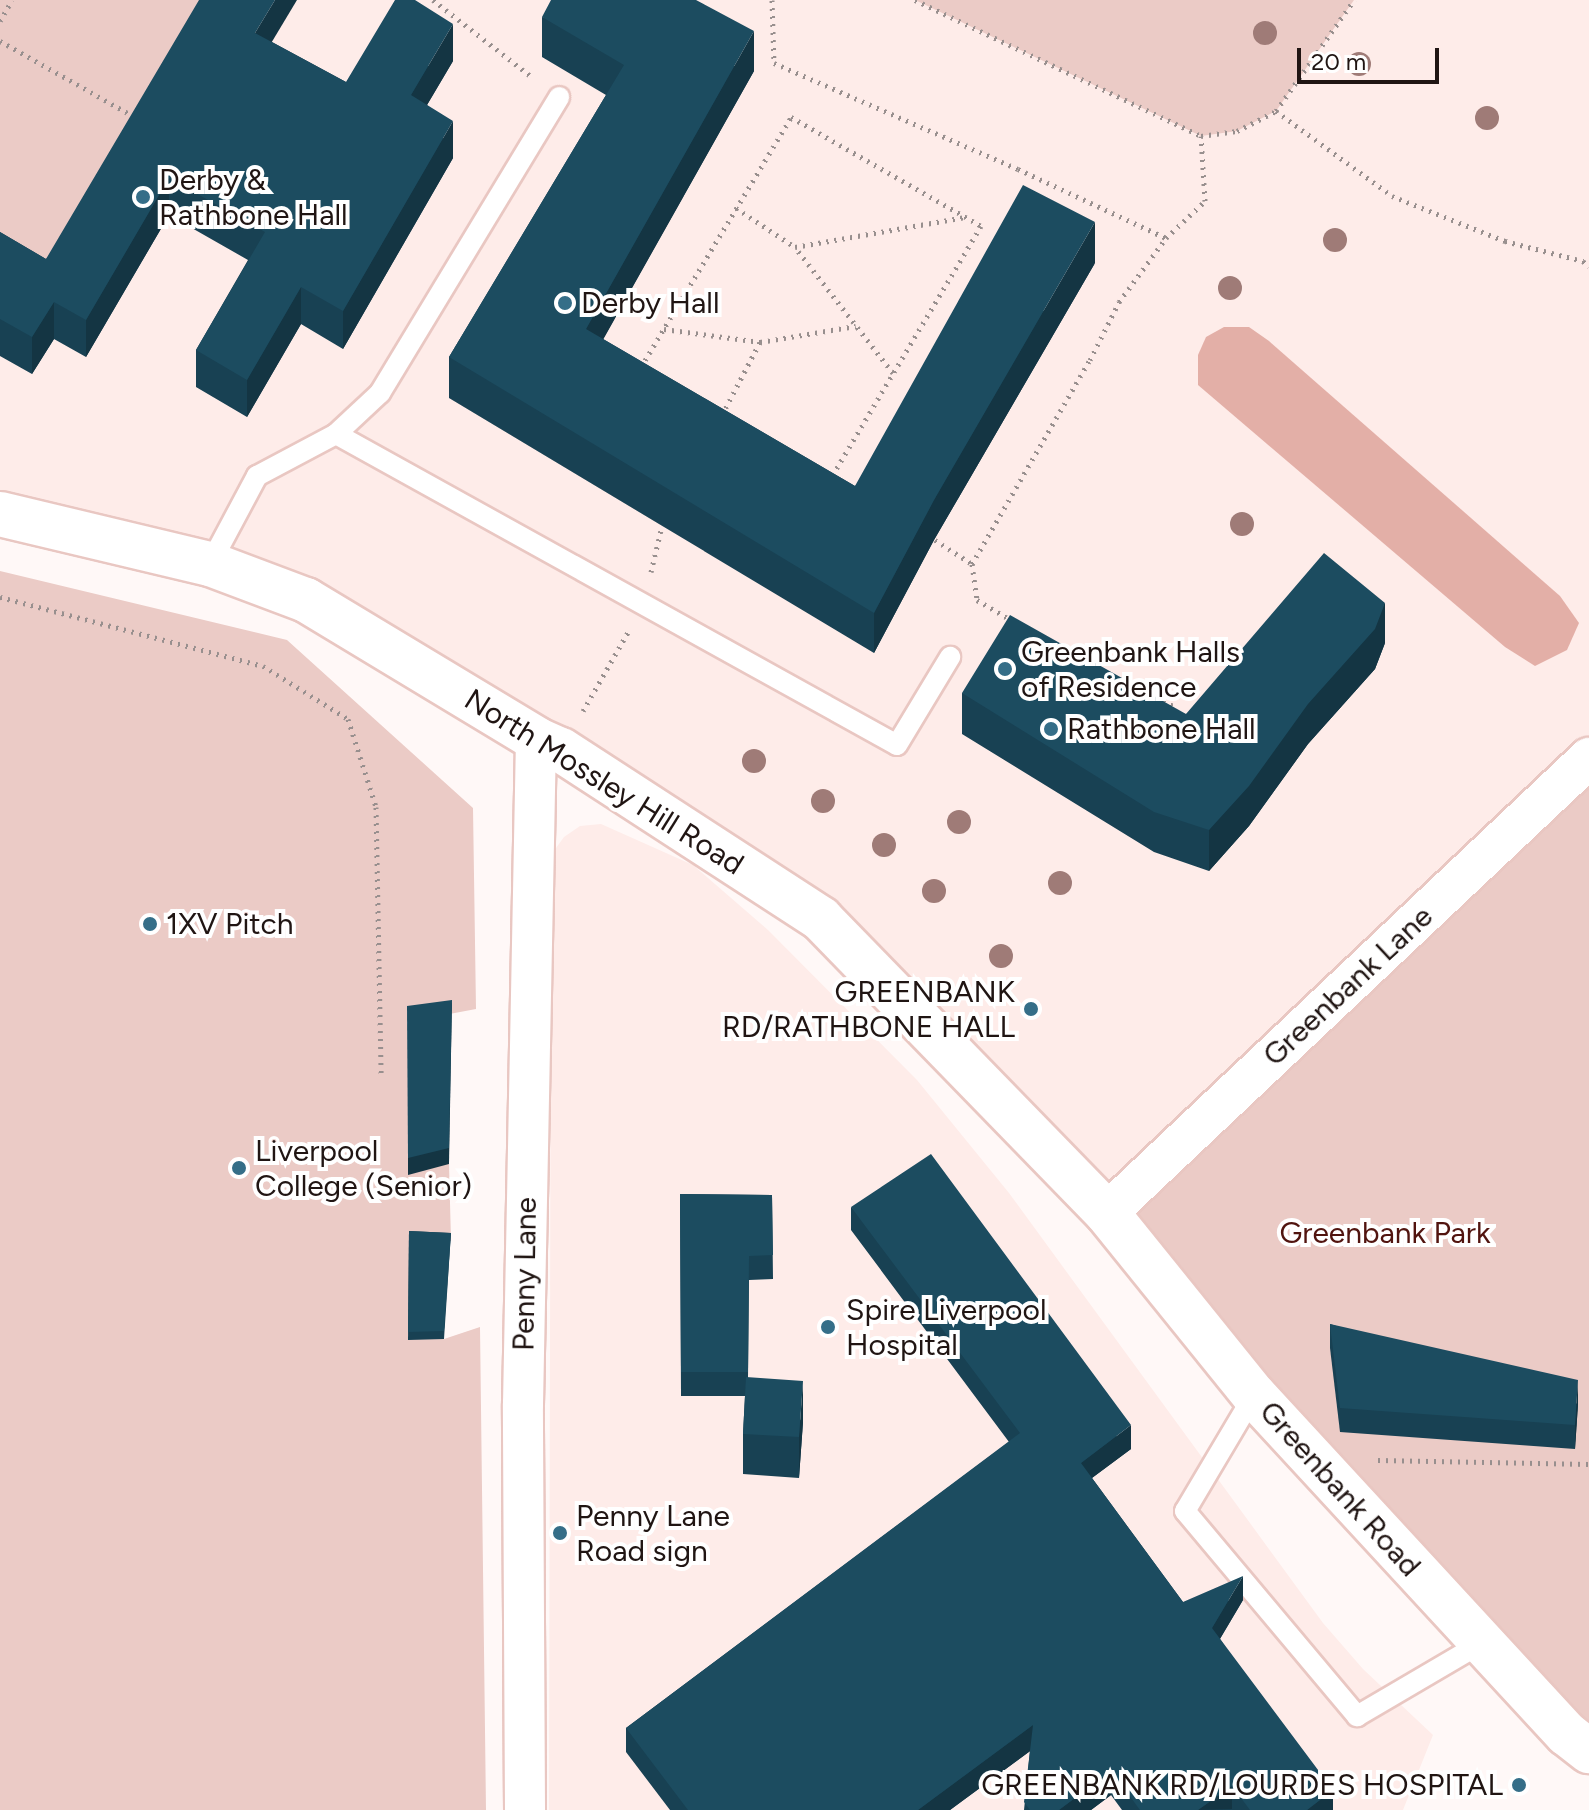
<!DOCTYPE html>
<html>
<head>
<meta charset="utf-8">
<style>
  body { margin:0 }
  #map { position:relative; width:1589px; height:1810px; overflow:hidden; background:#fff8f7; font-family:Figtree,sans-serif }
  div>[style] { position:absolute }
  .built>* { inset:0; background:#feece9 }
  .green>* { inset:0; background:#ebcbc6 }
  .water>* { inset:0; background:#e3afa7 }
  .path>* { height:5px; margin-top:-2.5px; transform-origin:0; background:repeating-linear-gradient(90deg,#988f8e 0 2px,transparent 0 8px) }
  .roads { filter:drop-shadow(2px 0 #e9c7c2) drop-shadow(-2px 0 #e9c7c2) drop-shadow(0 2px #e9c7c2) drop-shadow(0 -2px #e9c7c2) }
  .lane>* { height:20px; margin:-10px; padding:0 10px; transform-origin:10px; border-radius:10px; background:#fff }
  .street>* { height:40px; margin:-20px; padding:0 20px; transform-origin:20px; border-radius:20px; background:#fff }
  .secondary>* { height:44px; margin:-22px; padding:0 22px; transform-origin:22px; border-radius:22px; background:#fff }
  .trees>* { width:24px; height:24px; margin:-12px; border-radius:50%; background:#9f7b77 }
  .wall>* { inset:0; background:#184153 }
  .shaded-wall>* { inset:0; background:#143543 }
  .building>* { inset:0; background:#1c4c60 }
  .dots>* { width:22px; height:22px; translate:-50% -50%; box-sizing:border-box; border:4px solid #fff; border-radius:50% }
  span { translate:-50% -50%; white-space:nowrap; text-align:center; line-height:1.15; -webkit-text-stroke:8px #fff; paint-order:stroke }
  .poi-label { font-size:30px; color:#201513 }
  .left { translate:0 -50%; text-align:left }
  .right { translate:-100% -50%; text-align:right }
  .street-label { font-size:30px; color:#201513 }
  .park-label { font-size:30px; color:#51140f }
  .scale { position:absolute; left:1297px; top:48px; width:142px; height:36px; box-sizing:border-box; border:4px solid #201513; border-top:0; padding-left:10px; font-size:24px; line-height:28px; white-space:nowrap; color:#201513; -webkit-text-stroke:6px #fff; paint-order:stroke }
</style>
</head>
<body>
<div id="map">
  <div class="built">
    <i style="clip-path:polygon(0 0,1589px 0,1589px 758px,1107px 1213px,821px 919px,306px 600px,0 514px)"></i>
    <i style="clip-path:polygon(601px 824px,693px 865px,768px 930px,917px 1080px,1009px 1193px,1323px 1623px,1363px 1669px,1433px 1735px,1403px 1810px,549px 1810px,551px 873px,556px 848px,564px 837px,580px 826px)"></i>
  </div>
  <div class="green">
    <i style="clip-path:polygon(0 0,220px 0,46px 296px,0 270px)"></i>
    <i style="clip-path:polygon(915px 0,1354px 0,1276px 111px,1237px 131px,1201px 136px)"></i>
    <i style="clip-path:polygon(0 571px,287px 640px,473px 808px,476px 1009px,407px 1022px,449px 1164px,451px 1241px,409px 1240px,444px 1339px,480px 1327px,486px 1810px,0 1810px)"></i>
    <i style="clip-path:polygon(1589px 758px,1589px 1751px,1107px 1213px)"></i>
  </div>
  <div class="water">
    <i style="clip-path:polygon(1224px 327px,1249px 327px,1269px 341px,1560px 596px,1579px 623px,1567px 650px,1535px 666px,1505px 647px,1198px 385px,1198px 355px,1206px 337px)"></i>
  </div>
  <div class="path">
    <i style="left:433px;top:0;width:125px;rotate:37.9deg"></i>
    <i style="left:772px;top:0;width:63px;rotate:88.2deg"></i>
    <i style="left:774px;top:63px;width:266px;rotate:23.5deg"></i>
    <i style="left:1018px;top:169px;width:163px;rotate:25deg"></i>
    <i style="left:915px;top:0;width:317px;rotate:25.4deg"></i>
    <i style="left:1201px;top:136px;width:36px;rotate:-8deg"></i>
    <i style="left:1237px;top:131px;width:44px;rotate:-27.1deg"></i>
    <i style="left:1276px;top:111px;width:136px;rotate:-54.9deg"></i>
    <i style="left:0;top:21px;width:24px;rotate:-60deg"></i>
    <i style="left:0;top:41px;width:155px;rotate:29.4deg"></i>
    <i style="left:1276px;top:111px;width:144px;rotate:36.2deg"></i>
    <i style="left:1392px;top:196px;width:122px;rotate:21.7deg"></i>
    <i style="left:1505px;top:241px;width:81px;rotate:14.4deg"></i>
    <i style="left:1583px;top:261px;width:8px;rotate:45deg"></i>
    <i style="left:736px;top:208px;width:71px;rotate:33.5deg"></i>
    <i style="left:664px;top:329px;width:97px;rotate:7.7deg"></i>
    <i style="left:760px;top:342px;width:97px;rotate:-9.5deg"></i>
    <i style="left:641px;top:367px;width:292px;rotate:-59deg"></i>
    <i style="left:791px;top:117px;width:219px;rotate:29.8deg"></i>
    <i style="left:981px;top:226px;width:293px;rotate:120.8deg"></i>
    <i style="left:893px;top:373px;width:160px;rotate:-127.9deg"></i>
    <i style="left:795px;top:247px;width:173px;rotate:-10deg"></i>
    <i style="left:722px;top:415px;width:82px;rotate:-62.5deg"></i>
    <i style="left:935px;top:540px;width:44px;rotate:33deg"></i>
    <i style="left:972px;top:564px;width:36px;rotate:82deg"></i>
    <i style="left:977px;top:600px;width:43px;rotate:30.7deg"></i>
    <i style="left:972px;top:564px;width:236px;rotate:-60deg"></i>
    <i style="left:1090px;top:360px;width:65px;rotate:-63.4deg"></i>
    <i style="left:1119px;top:302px;width:79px;rotate:-53.7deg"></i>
    <i style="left:1166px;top:238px;width:54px;rotate:-43.5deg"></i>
    <i style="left:1205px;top:201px;width:65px;rotate:-93.5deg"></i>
    <i style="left:651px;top:572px;width:47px;rotate:-76.6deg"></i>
    <i style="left:0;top:597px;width:272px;rotate:14.7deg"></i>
    <i style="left:263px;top:666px;width:100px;rotate:31.9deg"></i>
    <i style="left:348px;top:719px;width:92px;rotate:72.3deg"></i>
    <i style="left:376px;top:807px;width:267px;rotate:88.9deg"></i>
    <i style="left:1156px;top:698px;width:22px;rotate:24deg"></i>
    <i style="left:583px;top:711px;width:91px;rotate:-60.3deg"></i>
    <i style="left:1378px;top:1460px;width:211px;rotate:1.1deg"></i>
  </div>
  <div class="roads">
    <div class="lane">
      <i style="left:336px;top:434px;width:641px;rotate:29deg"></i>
      <i style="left:897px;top:745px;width:103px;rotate:-58.9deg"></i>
      <i style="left:210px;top:564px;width:100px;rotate:-61.9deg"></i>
      <i style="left:257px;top:476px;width:89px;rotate:-28deg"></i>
      <i style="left:336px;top:434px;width:60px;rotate:-43deg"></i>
      <i style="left:380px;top:393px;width:346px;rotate:-58.8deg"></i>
      <i style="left:1254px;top:1395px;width:135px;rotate:120.7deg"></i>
      <i style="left:1185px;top:1511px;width:268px;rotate:50deg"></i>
      <i style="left:1357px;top:1716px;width:146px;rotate:-30.4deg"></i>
    </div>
    <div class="street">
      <i style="left:1107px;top:1213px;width:663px;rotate:-43.35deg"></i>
      <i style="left:525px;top:1810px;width:406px;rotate:-90.3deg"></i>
      <i style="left:523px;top:1404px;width:665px;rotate:-88.88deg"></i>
    </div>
    <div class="secondary">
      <i style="left:0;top:514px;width:216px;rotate:13.4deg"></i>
      <i style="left:210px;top:564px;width:103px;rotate:20.6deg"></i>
      <i style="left:306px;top:600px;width:269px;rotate:31.1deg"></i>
      <i style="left:536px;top:739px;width:27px;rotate:24deg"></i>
      <i style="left:561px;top:750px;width:310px;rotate:33deg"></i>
      <i style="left:821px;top:919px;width:410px;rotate:45.8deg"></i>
      <i style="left:1107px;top:1213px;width:234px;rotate:51.1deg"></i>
      <i style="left:1254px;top:1395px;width:461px;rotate:47.3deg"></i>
      <i style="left:1567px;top:1734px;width:28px;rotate:38deg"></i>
    </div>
  </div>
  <div class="trees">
    <i style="left:1265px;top:33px"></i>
    <i style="left:1359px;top:64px"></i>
    <i style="left:1487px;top:118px"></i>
    <i style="left:1335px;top:240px"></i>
    <i style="left:1230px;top:288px"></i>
    <i style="left:1242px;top:524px"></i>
    <i style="left:754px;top:761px"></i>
    <i style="left:823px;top:801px"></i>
    <i style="left:959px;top:822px"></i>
    <i style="left:884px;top:845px"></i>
    <i style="left:1060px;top:883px"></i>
    <i style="left:934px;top:891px"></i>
    <i style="left:1001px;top:956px"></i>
  </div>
  <div class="wall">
    <i style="clip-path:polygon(542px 17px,754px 71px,603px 339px,855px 486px,1095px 263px,934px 540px,874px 653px,449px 398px,449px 357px,606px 95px,542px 57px)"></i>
    <i style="clip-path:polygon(272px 42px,346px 82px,453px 61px,427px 105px,453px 158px,343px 349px,301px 324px,247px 417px,196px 387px,196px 350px,248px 260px,169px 215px,86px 357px,54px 339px,32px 374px,0 356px,0 232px,46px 259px)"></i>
    <i style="clip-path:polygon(1385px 643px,1375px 669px,1308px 744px,1249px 826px,1209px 871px,1154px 852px,962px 734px,962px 693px,1186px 714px)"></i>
    <i style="clip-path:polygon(680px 1194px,772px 1195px,773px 1279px,749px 1280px,748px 1378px,803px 1422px,799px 1478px,743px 1474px,743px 1434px,745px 1396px,681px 1396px)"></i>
    <i style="clip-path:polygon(851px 1207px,1131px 1449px,1092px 1478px,1183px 1602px,1243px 1600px,1220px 1639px,1333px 1810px,1122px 1810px,1111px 1795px,1091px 1810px,1024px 1810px,1030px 1751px,950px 1810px,670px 1810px,626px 1752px,626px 1728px,1009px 1442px,851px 1230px)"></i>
    <i style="clip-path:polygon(409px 1231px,451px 1233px,444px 1339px,408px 1340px)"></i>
    <i style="clip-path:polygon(1330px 1324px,1578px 1404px,1575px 1449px,1340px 1432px,1330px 1348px)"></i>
  </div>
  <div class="shaded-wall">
    <i style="clip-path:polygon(275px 0,297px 0,255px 70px,255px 33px)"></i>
    <i style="clip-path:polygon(453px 24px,453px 61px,411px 132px,411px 95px)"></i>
    <i style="clip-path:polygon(754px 31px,754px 71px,586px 370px,586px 329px)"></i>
    <i style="clip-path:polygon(453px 121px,453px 158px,343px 349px,343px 311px)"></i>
    <i style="clip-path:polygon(169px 178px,169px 215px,86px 357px,86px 320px)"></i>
    <i style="clip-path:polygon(1095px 222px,1095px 263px,934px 540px,874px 653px,874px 613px,934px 500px)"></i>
    <i style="clip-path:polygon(301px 287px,301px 324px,247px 417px,247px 380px)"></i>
    <i style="clip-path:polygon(54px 302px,54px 339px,32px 374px,32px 337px)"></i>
    <i style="clip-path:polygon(1385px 603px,1385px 643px,1375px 669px,1308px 744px,1249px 826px,1209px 871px,1209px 830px)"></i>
    <i style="clip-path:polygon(452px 1000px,449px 1164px,408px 1175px,408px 1158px)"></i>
    <i style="clip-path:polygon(1578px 1380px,1578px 1404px,1575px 1449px,1575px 1425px)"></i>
    <i style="clip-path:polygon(803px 1381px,803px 1422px,799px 1478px,799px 1437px)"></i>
    <i style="clip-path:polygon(1131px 1425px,1131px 1449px,1081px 1486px,1081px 1463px)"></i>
    <i style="clip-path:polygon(1243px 1576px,1243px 1600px,1212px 1652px,1212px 1628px)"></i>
    <i style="clip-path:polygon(1033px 1725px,1033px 1749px,950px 1810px,918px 1810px)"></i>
    <i style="clip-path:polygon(1111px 1771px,1111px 1795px,1091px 1810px,1059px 1810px)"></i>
    <i style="clip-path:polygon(1232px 1786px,1232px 1809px,1198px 1810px)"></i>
    <i style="clip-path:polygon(1333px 1790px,1333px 1810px,1307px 1810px)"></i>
  </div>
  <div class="building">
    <i style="clip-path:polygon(199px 0,275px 0,255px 33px,346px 82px,395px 0,415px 0,453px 24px,411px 95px,453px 121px,343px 311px,301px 287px,247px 380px,196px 350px,265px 232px,169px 178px,86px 320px,54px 302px,32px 337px,0 319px,0 232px,46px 259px)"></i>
    <i style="clip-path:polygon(551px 0,696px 0,754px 31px,586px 329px,855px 486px,1023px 185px,1095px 222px,934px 500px,874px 613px,449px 357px,624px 65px,542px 17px)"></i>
    <i style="clip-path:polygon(1324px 553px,1385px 603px,1375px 629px,1308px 704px,1249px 786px,1209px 830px,1154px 812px,962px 693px,1010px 615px,1186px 714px)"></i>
    <i style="clip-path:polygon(452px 1000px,449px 1148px,408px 1158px,407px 1006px)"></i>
    <i style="clip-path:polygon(931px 1154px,1131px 1425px,1081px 1463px,1183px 1602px,1243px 1576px,1212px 1628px,1333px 1790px,1307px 1810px,1250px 1810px,1232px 1786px,1198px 1810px,1140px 1810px,1111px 1771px,1059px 1810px,1030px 1810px,1024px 1802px,1033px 1725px,918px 1810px,688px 1810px,626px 1728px,1020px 1433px,851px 1207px)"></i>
    <i style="clip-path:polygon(680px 1194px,772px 1195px,773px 1255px,749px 1256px,748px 1372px,681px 1372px)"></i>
    <i style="clip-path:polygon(409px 1231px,451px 1233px,444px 1331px,408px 1332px)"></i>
    <i style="clip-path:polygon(1330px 1324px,1578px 1380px,1575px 1425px,1340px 1408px)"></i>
    <i style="clip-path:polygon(746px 1377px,803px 1381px,799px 1437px,743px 1434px)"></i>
  </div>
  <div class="dots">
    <i style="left:143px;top:197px;background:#356e88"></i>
    <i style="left:565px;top:303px;background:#356e88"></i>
    <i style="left:1005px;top:669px;background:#356e88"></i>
    <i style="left:1051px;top:729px;background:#356e88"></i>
    <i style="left:150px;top:924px;background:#356e88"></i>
    <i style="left:1031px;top:1009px;background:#356e88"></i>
    <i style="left:239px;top:1168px;background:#356e88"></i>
    <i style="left:828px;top:1327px;background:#356e88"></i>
    <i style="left:560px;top:1533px;background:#356e88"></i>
    <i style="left:1519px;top:1785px;background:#356e88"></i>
  </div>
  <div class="poi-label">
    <span class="left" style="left:159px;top:197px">Derby &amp;<br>Rathbone Hall</span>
    <span class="left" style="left:581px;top:303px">Derby Hall</span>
    <span class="left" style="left:1021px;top:669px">Greenbank Halls<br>of Residence</span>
    <span class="left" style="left:1067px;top:729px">Rathbone Hall</span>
    <span class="left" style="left:166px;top:924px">1XV Pitch</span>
    <span class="right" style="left:1015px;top:1009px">GREENBANK<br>RD/RATHBONE HALL</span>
    <span class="left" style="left:255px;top:1168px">Liverpool<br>College (Senior)</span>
    <span class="left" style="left:846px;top:1327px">Spire Liverpool<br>Hospital</span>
    <span class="left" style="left:576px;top:1533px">Penny Lane<br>Road sign</span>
    <span class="right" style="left:1503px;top:1785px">GREENBANK RD/LOURDES HOSPITAL</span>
  </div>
  <div class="street-label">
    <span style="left:604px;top:782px;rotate:32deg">North Mossley Hill Road</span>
    <span style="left:1348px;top:986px;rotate:-43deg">Greenbank Lane</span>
    <span style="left:525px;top:1274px;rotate:-89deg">Penny Lane</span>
    <span style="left:1340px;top:1489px;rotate:48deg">Greenbank Road</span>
  </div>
  <div class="park-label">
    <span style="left:1385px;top:1233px">Greenbank Park</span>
  </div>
  <div class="scale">20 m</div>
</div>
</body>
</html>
